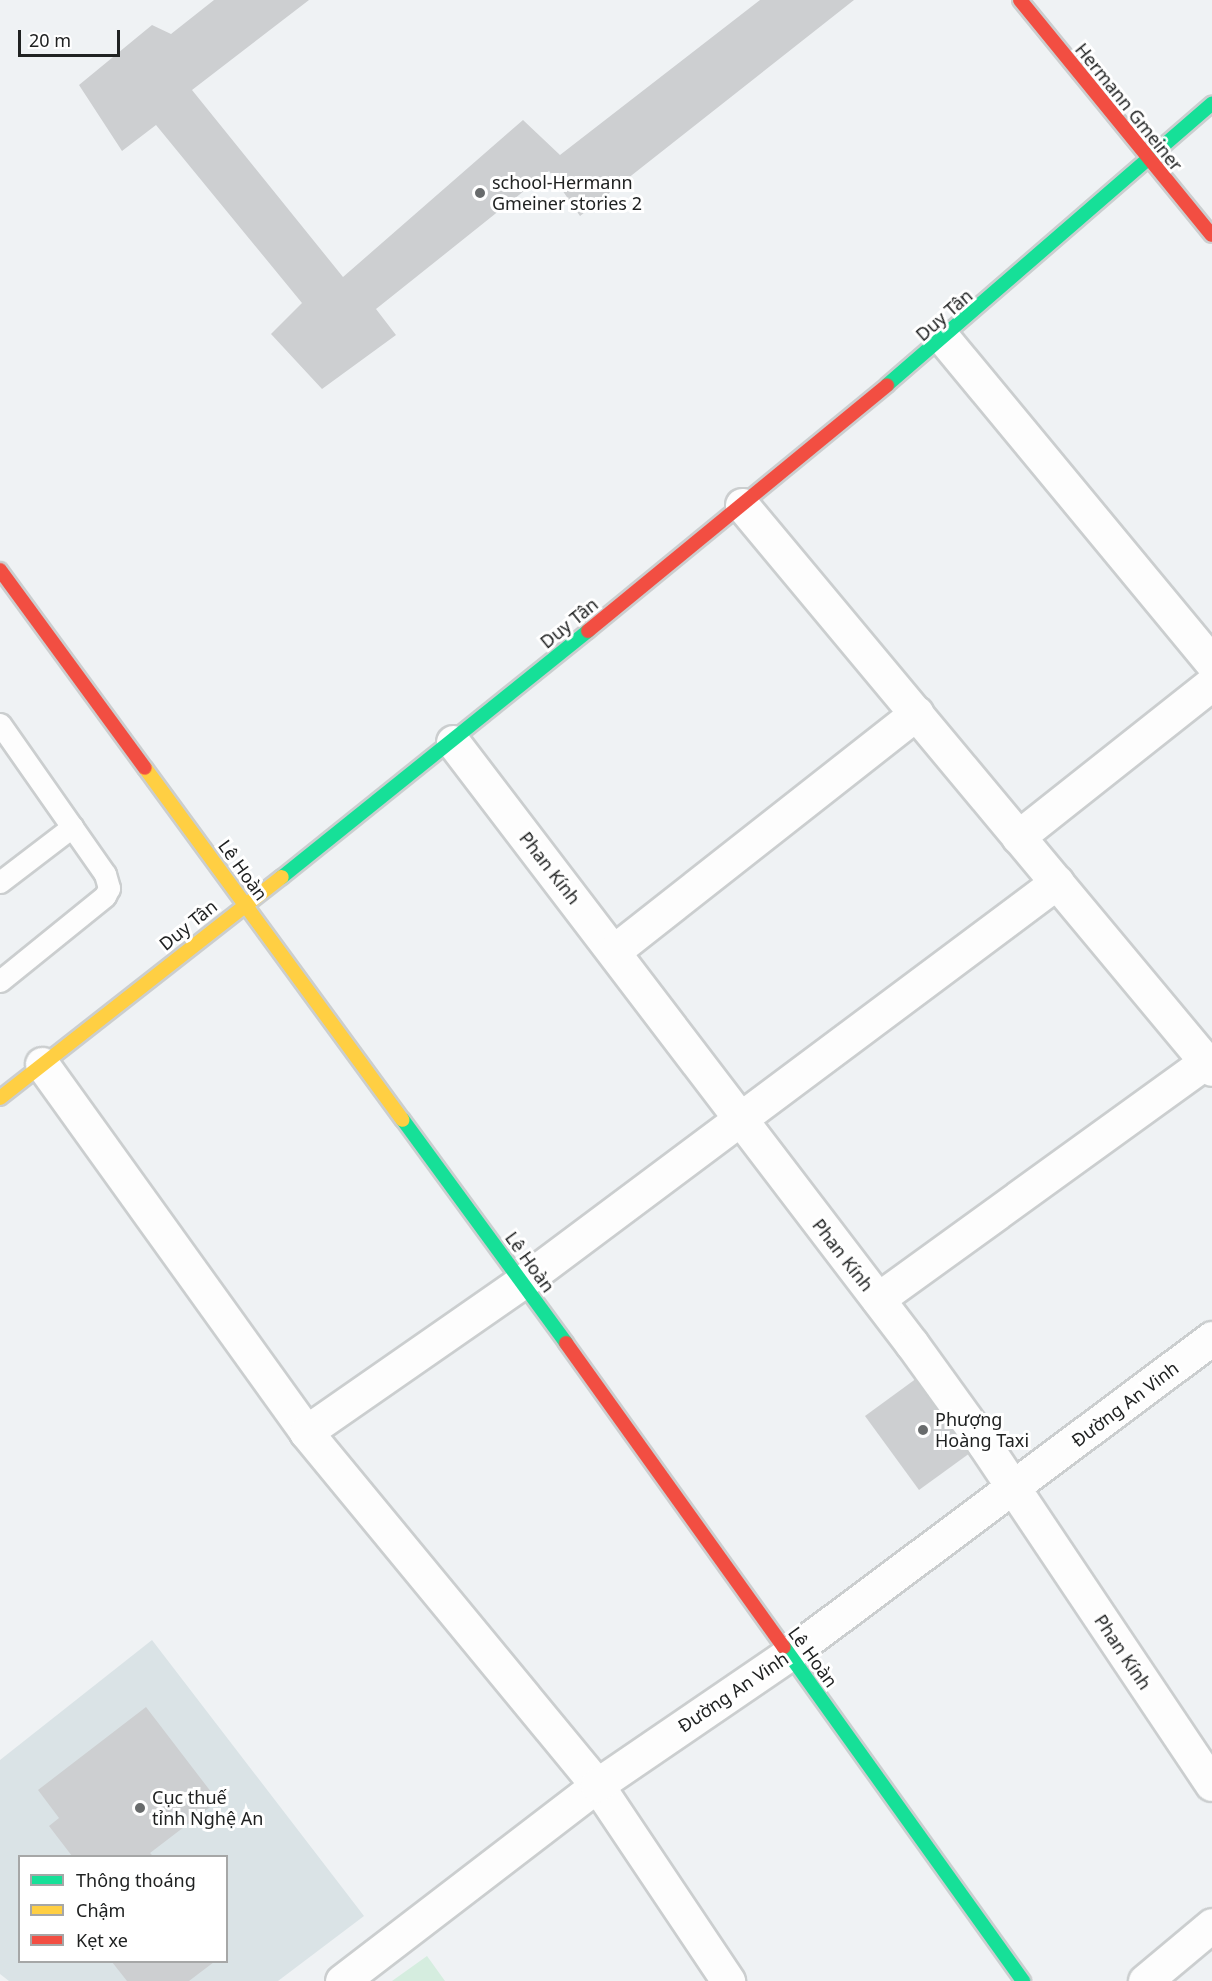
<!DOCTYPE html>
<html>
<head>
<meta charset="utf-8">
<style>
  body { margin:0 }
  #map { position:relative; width:1212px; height:1981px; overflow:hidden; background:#eff2f4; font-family:"Noto Sans",sans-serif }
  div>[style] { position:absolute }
  .built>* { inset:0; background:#dae3e6 }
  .green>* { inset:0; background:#d5eddf }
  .building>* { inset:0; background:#cdcfd1 }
  .roads { filter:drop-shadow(2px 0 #cbcecf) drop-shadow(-2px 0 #cbcecf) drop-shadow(0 2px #cbcecf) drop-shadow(0 -2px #cbcecf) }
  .lane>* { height:21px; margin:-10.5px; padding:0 10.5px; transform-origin:10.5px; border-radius:10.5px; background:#fdfdfd }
  .street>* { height:33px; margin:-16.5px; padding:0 16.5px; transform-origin:16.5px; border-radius:16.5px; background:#fdfdfd }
  .fast>* { height:14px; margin:-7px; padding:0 7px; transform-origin:7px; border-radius:7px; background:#16e098 }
  .slow>* { height:14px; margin:-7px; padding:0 7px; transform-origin:7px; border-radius:7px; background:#ffcf43 }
  .jam>* { height:14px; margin:-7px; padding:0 7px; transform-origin:7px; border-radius:7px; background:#f24e42 }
  .dots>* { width:16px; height:16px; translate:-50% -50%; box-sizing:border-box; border:3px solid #fff; border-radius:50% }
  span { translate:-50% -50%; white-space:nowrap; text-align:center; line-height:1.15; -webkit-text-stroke:6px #fff; paint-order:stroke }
  .street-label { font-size:18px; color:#202222 }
  .poi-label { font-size:18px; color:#202222 }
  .left { translate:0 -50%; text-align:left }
  .legend { position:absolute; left:18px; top:1855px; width:210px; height:108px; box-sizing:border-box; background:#fff; border:2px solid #a6a7a7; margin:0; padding:8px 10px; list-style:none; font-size:18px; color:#202222 }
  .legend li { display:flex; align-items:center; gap:12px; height:30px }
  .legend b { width:30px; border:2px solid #a6a7a7 }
  .scale { position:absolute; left:18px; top:30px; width:102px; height:27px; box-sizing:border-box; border:3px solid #202222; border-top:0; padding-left:8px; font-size:18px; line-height:21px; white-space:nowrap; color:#202222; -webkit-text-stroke:4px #fff; paint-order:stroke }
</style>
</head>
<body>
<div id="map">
  <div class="built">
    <i style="clip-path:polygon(evenodd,152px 1640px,364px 1916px,278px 1981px,9px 1981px,0 1974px,0 1760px,152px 1640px,20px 1856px,226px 1856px,226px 1962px,20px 1962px,20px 1856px)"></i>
  </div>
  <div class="green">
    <i style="clip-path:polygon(427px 1956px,445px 1981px,392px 1981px)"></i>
  </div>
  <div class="building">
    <i style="clip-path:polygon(214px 0,309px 0,192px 90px,343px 277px,523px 120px,560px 155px,760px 0,854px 0,580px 216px,549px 171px,376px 309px,396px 335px,322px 389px,271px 334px,302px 303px,156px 125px,122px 151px,79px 85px,152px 25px,171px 34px)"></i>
    <i style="clip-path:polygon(928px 1370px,981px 1445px,919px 1490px,865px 1416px)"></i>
    <i style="clip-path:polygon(146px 1707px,218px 1801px,150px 1853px,153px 1856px,72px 1856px,49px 1826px,59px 1818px,38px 1790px)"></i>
    <i style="clip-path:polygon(112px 1962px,214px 1962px,189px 1981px,127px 1981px)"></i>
  </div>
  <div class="roads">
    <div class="lane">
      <i style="left:0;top:724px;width:183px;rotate:55deg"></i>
      <i style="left:105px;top:874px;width:15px;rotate:74deg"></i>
      <i style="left:109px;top:888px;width:9px;rotate:117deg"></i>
      <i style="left:105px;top:896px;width:135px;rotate:141deg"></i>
      <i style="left:0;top:882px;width:91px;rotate:-37.4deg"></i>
    </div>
    <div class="street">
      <i style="left:944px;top:339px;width:420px;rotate:50.4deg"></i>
      <i style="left:742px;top:505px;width:734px;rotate:50.19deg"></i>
      <i style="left:453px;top:742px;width:757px;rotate:52.68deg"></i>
      <i style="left:912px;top:1344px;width:123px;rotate:54.2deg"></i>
      <i style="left:984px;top:1444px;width:409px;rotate:56.2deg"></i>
      <i style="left:1018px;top:837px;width:248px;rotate:-38.4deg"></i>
      <i style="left:614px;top:951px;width:385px;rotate:-38.2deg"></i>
      <i style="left:42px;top:1064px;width:453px;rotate:54.3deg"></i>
      <i style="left:306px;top:1432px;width:457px;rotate:50.5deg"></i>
      <i style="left:597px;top:1785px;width:236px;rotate:56.2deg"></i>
      <i style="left:878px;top:1299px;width:405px;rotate:-35.9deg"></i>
      <i style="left:306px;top:1432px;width:263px;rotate:-34.8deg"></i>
      <i style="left:522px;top:1282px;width:668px;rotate:-36.78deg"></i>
      <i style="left:342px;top:1981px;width:322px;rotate:-37.5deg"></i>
      <i style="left:597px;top:1785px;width:232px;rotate:-34.3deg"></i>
      <i style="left:789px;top:1654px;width:528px;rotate:-36.76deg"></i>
      <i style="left:1145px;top:1981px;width:87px;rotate:-39.9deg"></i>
    </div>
    <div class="fast">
      <i style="left:887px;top:385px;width:430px;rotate:-40.9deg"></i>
      <i style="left:282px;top:877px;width:393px;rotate:-38.8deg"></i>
      <i style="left:403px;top:1120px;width:276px;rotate:53.8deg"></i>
      <i style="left:784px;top:1647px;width:411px;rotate:54.4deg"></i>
    </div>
    <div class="slow">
      <i style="left:145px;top:768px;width:436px;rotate:53.8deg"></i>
      <i style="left:0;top:1098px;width:358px;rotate:-38.1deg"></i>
    </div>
    <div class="jam">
      <i style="left:1020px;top:0;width:303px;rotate:50.8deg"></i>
      <i style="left:0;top:570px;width:245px;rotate:53.8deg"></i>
      <i style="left:588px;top:631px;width:387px;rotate:-39.4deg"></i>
      <i style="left:566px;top:1343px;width:374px;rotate:54.4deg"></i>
    </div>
  </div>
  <div class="dots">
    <i style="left:480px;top:193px;background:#686b6c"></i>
    <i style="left:923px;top:1430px;background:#686b6c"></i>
    <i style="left:140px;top:1808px;background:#686b6c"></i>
  </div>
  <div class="street-label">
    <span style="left:1129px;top:107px;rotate:51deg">Hermann Gmeiner</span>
    <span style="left:944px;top:315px;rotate:-41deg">Duy Tân</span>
    <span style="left:569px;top:623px;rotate:-39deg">Duy Tân</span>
    <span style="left:550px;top:868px;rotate:52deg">Phan Kính</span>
    <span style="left:243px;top:870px;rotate:54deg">Lê Hoàn</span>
    <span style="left:188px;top:925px;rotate:-39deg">Duy Tân</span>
    <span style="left:843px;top:1255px;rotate:52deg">Phan Kính</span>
    <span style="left:530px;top:1262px;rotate:54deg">Lê Hoàn</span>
    <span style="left:1125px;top:1404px;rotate:-37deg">Đường An Vinh</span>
    <span style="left:1123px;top:1652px;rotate:56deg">Phan Kính</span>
    <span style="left:813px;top:1657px;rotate:54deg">Lê Hoàn</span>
    <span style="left:733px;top:1692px;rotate:-34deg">Đường An Vinh</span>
  </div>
  <div class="poi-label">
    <span class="left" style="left:492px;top:193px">school-Hermann<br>Gmeiner stories 2</span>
    <span class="left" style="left:935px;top:1430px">Phượng<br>Hoàng Taxi</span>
    <span class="left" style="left:152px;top:1808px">Cục thuế<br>tỉnh Nghệ An</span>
  </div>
  <ul class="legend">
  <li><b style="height:8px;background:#16e098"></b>Thông thoáng</li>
  <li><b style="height:8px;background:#ffcf43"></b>Chậm</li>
  <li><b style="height:8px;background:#f24e42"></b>Kẹt xe</li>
  </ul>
  <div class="scale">20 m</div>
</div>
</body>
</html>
